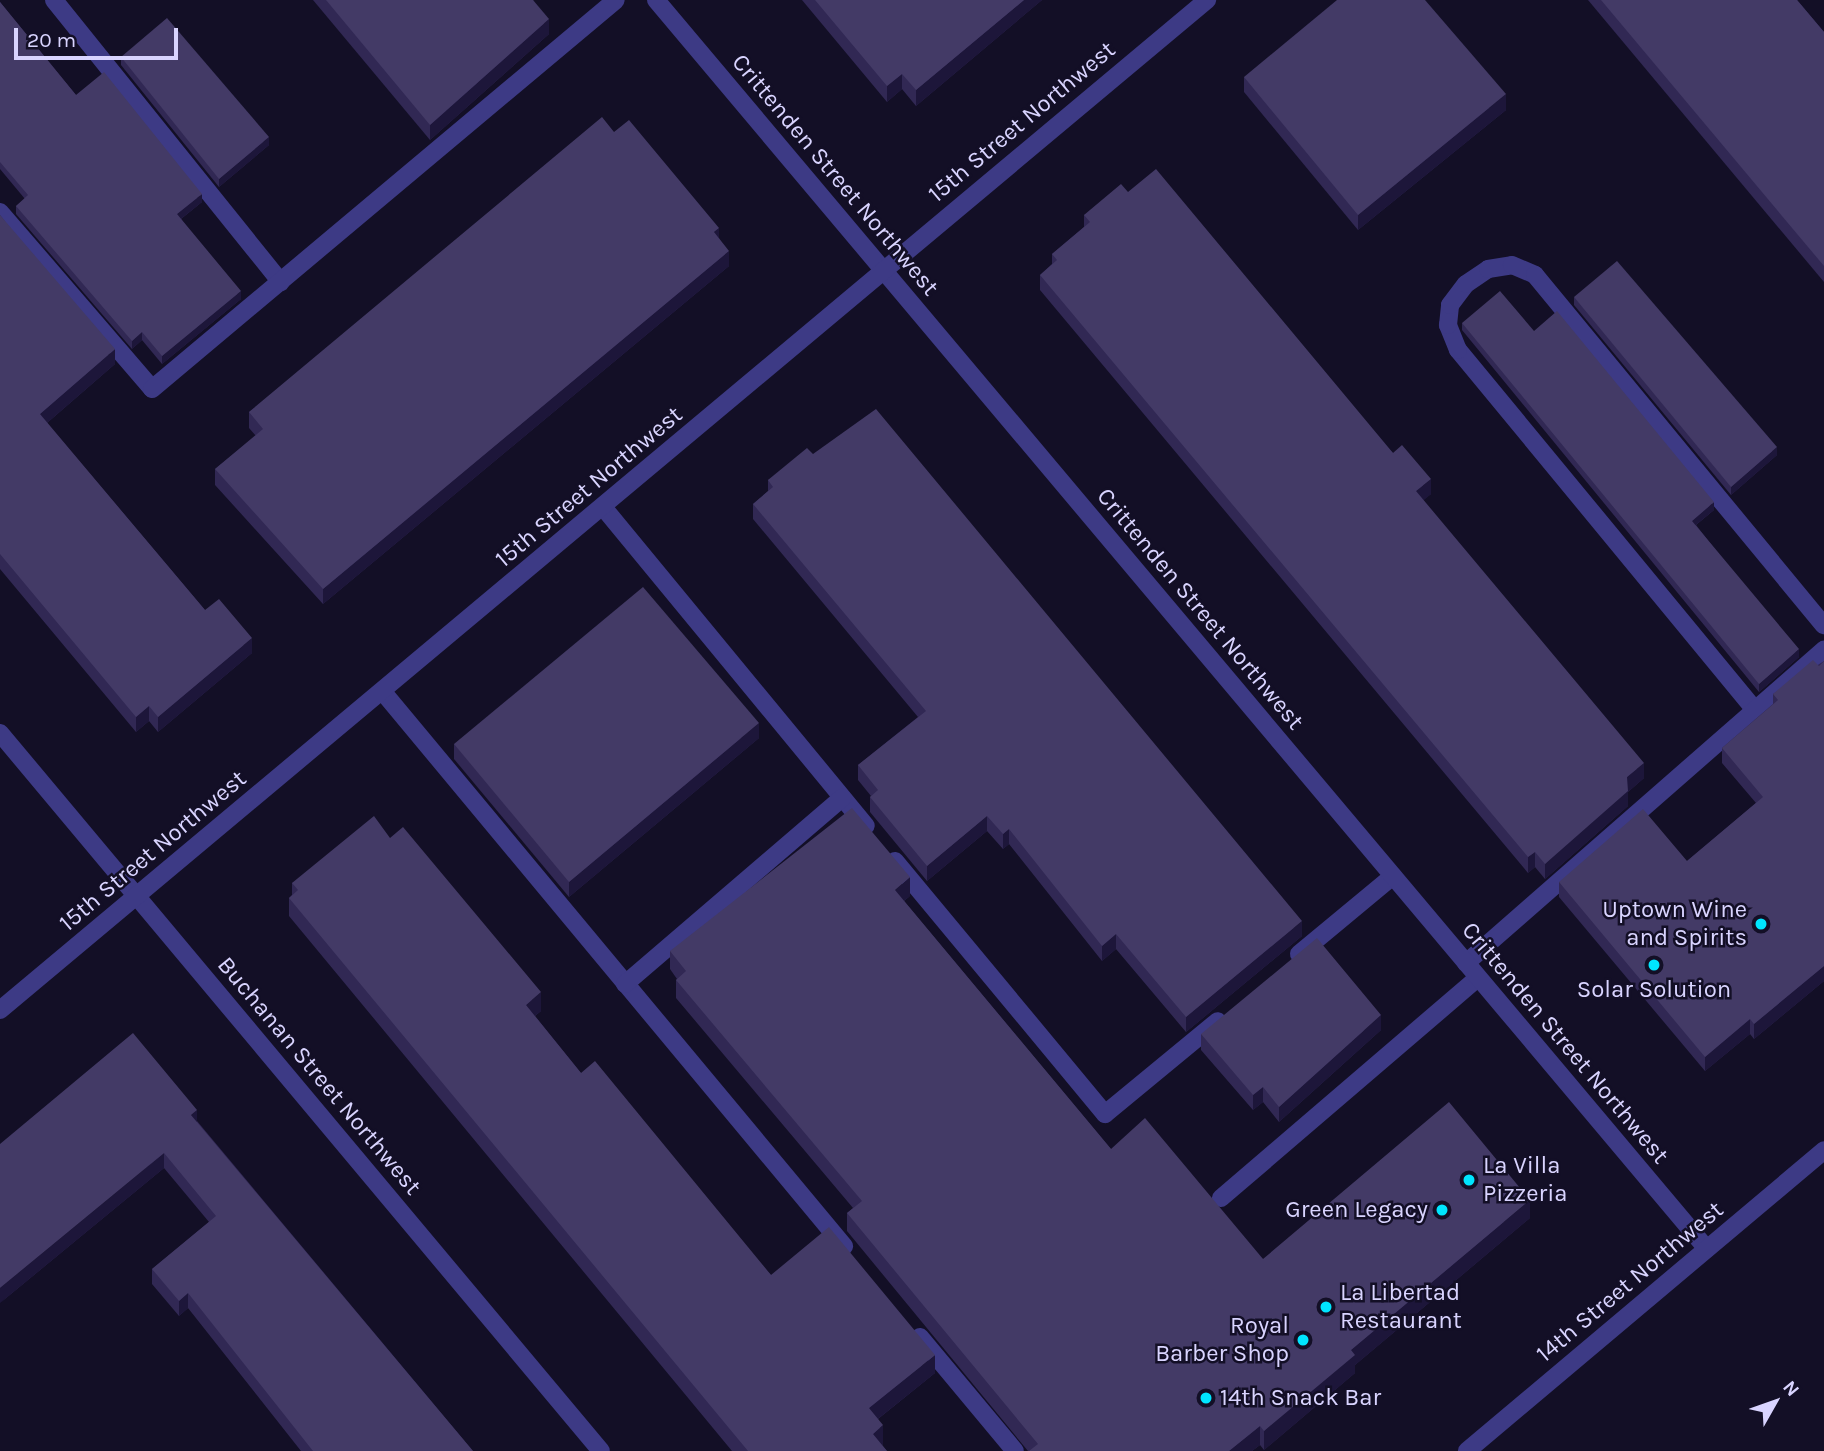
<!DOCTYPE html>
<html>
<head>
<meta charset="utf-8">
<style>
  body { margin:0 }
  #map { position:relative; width:1824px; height:1451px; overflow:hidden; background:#130f26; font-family:Karla,sans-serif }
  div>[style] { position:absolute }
  .service>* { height:18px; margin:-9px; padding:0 9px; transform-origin:9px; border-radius:9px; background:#3d3a85 }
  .minor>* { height:18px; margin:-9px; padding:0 9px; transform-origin:9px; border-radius:9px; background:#3d3a85 }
  .tertiary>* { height:18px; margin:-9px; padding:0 9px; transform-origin:9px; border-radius:9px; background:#3d3a85 }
  .wall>* { inset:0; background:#312854 }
  .shaded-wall>* { inset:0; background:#1d163a }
  .building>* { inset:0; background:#433a66 }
  .dots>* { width:19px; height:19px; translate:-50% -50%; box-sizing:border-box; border:4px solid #130f26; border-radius:50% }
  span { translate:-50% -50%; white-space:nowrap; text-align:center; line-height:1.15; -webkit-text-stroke:5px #130f26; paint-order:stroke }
  .street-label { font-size:24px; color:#d9d4ff }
  .poi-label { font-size:24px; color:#d9d4ff }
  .right { translate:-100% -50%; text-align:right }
  .left { translate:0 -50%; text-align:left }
  .north { position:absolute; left:1740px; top:1367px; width:70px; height:70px; -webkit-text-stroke:5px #130f26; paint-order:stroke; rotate:50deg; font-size:19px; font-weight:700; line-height:28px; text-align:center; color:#d9d4ff }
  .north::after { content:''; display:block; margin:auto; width:24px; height:32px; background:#d9d4ff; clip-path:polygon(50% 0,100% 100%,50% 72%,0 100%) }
  .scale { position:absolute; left:14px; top:28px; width:164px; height:32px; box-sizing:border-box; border:4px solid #d9d4ff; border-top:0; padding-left:9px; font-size:21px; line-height:24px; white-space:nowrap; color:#d9d4ff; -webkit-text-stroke:5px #130f26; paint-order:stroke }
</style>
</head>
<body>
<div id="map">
  <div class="service">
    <i style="left:54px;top:0;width:362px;rotate:51.2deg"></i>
    <i style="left:0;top:212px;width:233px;rotate:49.3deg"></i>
    <i style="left:152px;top:389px;width:605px;rotate:-39.98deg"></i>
    <i style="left:603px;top:507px;width:413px;rotate:50.5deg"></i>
    <i style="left:383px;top:692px;width:721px;rotate:50.24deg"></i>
    <i style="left:1755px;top:710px;width:467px;rotate:-129.5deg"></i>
    <i style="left:1458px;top:350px;width:27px;rotate:-112deg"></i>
    <i style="left:1448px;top:325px;width:20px;rotate:-84deg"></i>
    <i style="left:1450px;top:305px;width:26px;rotate:-53deg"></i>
    <i style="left:1466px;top:284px;width:27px;rotate:-34deg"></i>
    <i style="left:1488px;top:269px;width:24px;rotate:-9deg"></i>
    <i style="left:1512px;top:265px;width:25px;rotate:23deg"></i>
    <i style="left:1535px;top:275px;width:454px;rotate:50.5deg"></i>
    <i style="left:895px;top:861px;width:329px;rotate:50.3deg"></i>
    <i style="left:1105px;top:1114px;width:146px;rotate:-39.5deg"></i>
    <i style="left:1299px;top:954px;width:122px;rotate:-39.7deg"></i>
    <i style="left:1466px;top:963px;width:476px;rotate:-41.2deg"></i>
    <i style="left:625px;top:984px;width:286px;rotate:-40.6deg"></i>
    <i style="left:1221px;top:1198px;width:338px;rotate:-40.6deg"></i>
    <i style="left:920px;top:1337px;width:148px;rotate:50.2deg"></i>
  </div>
  <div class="minor">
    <i style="left:656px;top:0;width:1632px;rotate:49.92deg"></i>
    <i style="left:0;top:733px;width:936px;rotate:50.07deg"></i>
    <i style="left:0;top:1010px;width:1574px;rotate:-39.92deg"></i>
  </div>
  <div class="tertiary">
    <i style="left:1467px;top:1451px;width:467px;rotate:-40.1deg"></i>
  </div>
  <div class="wall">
    <i style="clip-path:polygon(313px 0,533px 0,549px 34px,430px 140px)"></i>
    <i style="clip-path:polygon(802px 0,1042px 0,916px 106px,902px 89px,887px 102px)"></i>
    <i style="clip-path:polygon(1588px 0,1797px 0,1824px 32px,1824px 282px)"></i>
    <i style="clip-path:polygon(0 2px,76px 95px,202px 202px,181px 219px,241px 299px,162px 364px,142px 340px,132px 349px,16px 214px,16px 206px,25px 199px,0 169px)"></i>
    <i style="clip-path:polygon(121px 57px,269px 145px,219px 187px,121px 65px)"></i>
    <i style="clip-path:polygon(1244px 77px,1506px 110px,1358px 230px,1244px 92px)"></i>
    <i style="clip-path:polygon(614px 132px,719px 238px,729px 266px,323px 604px,215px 485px,215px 469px,256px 436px,249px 428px,249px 412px)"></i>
    <i style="clip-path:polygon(1128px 192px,1393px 453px,1431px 494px,1423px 500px,1644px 778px,1628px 792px,1628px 806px,1545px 879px,1535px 867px,1528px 873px,1040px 290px,1040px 275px,1052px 264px,1052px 254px,1084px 227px,1084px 215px)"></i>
    <i style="clip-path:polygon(0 215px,115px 364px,47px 423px,205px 610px,252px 653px,158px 732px,149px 721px,136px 732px,0 569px)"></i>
    <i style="clip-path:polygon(1574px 297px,1777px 455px,1731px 495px,1574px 305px)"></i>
    <i style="clip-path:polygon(1462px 323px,1534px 331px,1714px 510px,1696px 525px,1799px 657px,1759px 692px,1462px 330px)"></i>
    <i style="clip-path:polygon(813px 454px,1302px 936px,1186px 1032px,1116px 949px,1102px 961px,1009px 844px,1003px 849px,987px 831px,927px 881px,870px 812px,870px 797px,871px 796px,858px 780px,858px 765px,918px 717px,753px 519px,753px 504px,768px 491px,768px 480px)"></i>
    <i style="clip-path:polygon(1824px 661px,1824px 981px,1754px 1039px,1750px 1034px,1705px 1071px,1559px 897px,1559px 882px,1687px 861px,1756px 803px,1722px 763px,1722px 748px,1773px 704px,1773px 694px)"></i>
    <i style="clip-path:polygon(759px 738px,569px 897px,454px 759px,454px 744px)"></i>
    <i style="clip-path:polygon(390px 838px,541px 1011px,535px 1016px,581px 1073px,771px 1275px,935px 1373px,878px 1419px,883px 1444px,882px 1445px,887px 1451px,732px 1451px,289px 916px,289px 898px,292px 895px,292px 883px)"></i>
    <i style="clip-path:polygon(910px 896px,904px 901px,1111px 1149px,1263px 1259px,1530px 1218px,1355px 1365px,1355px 1373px,1264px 1450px,1260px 1445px,1252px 1451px,1028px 1451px,847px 1231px,847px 1213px,853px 1208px,676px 998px,676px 980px,677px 979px,670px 969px,670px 951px)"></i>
    <i style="clip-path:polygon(1381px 1030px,1279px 1122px,1263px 1102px,1253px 1110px,1201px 1050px,1201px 1034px)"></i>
    <i style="clip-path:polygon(197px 1121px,473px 1451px,301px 1451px,188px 1308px,179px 1316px,152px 1284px,152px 1269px,209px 1222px,164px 1168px,0 1303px)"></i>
  </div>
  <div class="shaded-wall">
    <i style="clip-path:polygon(1024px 0,1042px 0,916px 106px,916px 90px)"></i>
    <i style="clip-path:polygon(549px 19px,549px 34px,430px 140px,430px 125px)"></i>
    <i style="clip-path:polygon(902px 74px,902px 89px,887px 102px,887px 86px)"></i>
    <i style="clip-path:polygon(1506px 94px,1506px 110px,1358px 230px,1358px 215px)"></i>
    <i style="clip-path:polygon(269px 137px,269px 145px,219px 187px,219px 179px)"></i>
    <i style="clip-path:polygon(202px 194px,202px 202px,177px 222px,177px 214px)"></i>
    <i style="clip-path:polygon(719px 228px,719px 243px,714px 232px)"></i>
    <i style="clip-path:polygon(729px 251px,729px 266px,323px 604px,323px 589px)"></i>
    <i style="clip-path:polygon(241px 291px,241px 299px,162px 364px,162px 356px)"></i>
    <i style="clip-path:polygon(142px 332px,142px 340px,132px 349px,132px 341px)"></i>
    <i style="clip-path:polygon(115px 349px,115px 364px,40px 429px,40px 414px)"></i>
    <i style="clip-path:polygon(1777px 447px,1777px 455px,1731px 495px,1731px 487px)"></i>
    <i style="clip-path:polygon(1431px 479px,1431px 494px,1416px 507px,1416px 491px)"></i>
    <i style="clip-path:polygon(1714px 502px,1714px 510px,1692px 528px,1692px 521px)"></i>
    <i style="clip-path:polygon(252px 638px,252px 653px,158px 732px,158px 717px)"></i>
    <i style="clip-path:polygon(1799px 649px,1799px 657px,1759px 692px,1759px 684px)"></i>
    <i style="clip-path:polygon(149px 706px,149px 721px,136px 732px,136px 717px)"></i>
    <i style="clip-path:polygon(759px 723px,759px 738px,569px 897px,569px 882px)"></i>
    <i style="clip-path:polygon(1644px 763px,1644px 778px,1628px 792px,1628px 806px,1545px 879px,1545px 864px,1627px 777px)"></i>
    <i style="clip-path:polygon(987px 816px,987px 831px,927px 881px,927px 866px)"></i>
    <i style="clip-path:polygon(1009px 829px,1009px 844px,1003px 849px,1003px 834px)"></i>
    <i style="clip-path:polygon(1535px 852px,1535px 867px,1528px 873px,1528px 857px)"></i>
    <i style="clip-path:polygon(910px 877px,910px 896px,895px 908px,895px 890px)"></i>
    <i style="clip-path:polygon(1302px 921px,1302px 936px,1186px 1032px,1186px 1017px)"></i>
    <i style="clip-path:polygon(1116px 934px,1116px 949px,1102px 961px,1102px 946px)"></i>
    <i style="clip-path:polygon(1824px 966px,1824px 981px,1754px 1039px,1754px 1024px)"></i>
    <i style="clip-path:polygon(541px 992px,541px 1011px,526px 1023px,526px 1005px)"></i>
    <i style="clip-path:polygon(1381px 1015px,1381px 1030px,1279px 1122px,1279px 1107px)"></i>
    <i style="clip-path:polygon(1750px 1019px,1750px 1034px,1705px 1071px,1705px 1057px)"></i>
    <i style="clip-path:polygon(1263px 1087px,1263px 1102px,1253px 1110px,1253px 1095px)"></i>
    <i style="clip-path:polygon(197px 1110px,197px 1125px,191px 1115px)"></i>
    <i style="clip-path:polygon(164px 1153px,164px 1168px,0 1303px,0 1288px)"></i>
    <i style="clip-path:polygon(1530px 1200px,1530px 1218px,1355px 1365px,1355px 1373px,1264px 1450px,1264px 1431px,1351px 1350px)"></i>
    <i style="clip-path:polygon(188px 1293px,188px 1308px,179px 1316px,179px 1301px)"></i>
    <i style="clip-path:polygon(935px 1355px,935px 1373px,869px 1426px,869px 1408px)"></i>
    <i style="clip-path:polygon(883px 1425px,883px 1444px,875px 1451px,873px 1434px)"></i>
    <i style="clip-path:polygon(1260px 1426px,1260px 1445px,1252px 1451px,1229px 1451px)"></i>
  </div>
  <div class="building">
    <i style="clip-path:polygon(326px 0,533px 0,549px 19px,430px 125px)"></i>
    <i style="clip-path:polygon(815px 0,1024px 0,916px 90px,902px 74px,887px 86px)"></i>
    <i style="clip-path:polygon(1337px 0,1425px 0,1506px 94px,1358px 215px,1244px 77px)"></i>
    <i style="clip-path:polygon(1601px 0,1797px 0,1824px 32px,1824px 266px)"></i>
    <i style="clip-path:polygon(0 2px,76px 95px,104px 72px,202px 194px,177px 214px,241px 291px,162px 356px,142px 332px,132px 341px,16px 206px,28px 195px,0 162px)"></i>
    <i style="clip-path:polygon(167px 18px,269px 137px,219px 179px,121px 57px)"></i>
    <i style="clip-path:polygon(602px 117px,614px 132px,629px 120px,719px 228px,714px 232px,729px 251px,323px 589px,215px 469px,263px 429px,249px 412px)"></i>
    <i style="clip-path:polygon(1156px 169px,1393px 453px,1402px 445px,1431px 479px,1416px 491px,1644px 763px,1627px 777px,1628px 791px,1545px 864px,1535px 852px,1528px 857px,1040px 275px,1057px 260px,1052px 254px,1090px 222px,1084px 215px,1121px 184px,1128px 192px)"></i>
    <i style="clip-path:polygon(0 215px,115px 349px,40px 414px,205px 610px,219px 599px,252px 638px,158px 717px,149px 706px,136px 717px,0 554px)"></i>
    <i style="clip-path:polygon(1617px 261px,1777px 447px,1731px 487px,1574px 297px)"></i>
    <i style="clip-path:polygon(1500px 291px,1534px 331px,1557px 311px,1714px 502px,1692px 521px,1799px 649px,1759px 684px,1462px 323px)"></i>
    <i style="clip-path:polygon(876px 409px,1302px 921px,1186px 1017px,1116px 934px,1102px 946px,1009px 829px,1003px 834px,987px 816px,927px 866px,870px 797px,878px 790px,858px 765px,926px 711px,753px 504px,773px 487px,768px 480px,807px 448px,813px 454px)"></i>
    <i style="clip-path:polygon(643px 587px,759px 723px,569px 882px,454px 744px)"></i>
    <i style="clip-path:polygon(1813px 660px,1819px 666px,1824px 661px,1824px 966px,1754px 1024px,1750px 1019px,1705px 1057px,1559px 882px,1643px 809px,1687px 861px,1763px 797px,1722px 748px,1778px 700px,1773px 694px)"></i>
    <i style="clip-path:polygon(852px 808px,910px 877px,895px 890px,1111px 1149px,1145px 1118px,1263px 1259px,1449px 1102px,1530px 1200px,1351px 1350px,1355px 1355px,1264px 1431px,1260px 1426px,1229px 1451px,1029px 1451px,1038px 1444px,847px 1213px,862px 1201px,676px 980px,686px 971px,670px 951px)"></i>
    <i style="clip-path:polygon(374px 816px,390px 838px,403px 827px,541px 992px,526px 1005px,581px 1073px,595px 1061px,771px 1275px,829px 1227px,935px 1355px,869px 1408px,883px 1425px,873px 1434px,887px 1451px,748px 1451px,289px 898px,298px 890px,292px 883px)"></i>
    <i style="clip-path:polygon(1317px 938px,1381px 1015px,1279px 1107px,1263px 1087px,1253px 1095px,1201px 1034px)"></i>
    <i style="clip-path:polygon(133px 1033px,197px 1110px,191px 1115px,473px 1451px,313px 1451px,188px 1293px,179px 1301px,152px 1269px,216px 1216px,164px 1153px,0 1288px,0 1144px)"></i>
  </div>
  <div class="dots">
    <i style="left:1761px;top:924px;background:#00e5ff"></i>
    <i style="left:1654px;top:965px;background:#00e5ff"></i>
    <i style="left:1469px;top:1180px;background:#00e5ff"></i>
    <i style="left:1442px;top:1210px;background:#00e5ff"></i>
    <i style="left:1326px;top:1307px;background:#00e5ff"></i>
    <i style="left:1303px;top:1340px;background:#00e5ff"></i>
    <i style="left:1206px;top:1398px;background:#00e5ff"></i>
  </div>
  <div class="street-label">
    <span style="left:1022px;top:122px;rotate:-40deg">15th Street Northwest</span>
    <span style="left:835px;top:175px;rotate:50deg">Crittenden Street Northwest</span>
    <span style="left:589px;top:487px;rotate:-40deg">15th Street Northwest</span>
    <span style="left:1200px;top:609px;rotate:50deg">Crittenden Street Northwest</span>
    <span style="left:153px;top:851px;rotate:-40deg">15th Street Northwest</span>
    <span style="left:1565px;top:1043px;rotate:50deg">Crittenden Street Northwest</span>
    <span style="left:319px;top:1076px;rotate:50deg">Buchanan Street Northwest</span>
    <span style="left:1630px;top:1282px;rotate:-40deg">14th Street Northwest</span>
  </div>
  <div class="poi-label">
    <span class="right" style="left:1747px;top:924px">Uptown Wine<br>and Spirits</span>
    <span style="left:1654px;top:990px">Solar Solution</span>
    <span class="left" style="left:1483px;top:1180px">La Villa<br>Pizzeria</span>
    <span class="right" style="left:1428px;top:1210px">Green Legacy</span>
    <span class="left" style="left:1340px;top:1307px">La Libertad<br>Restaurant</span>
    <span class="right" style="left:1289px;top:1340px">Royal<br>Barber Shop</span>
    <span class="left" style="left:1220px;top:1398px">14th Snack Bar</span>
  </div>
  <div class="north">N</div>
  <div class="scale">20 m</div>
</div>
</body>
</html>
